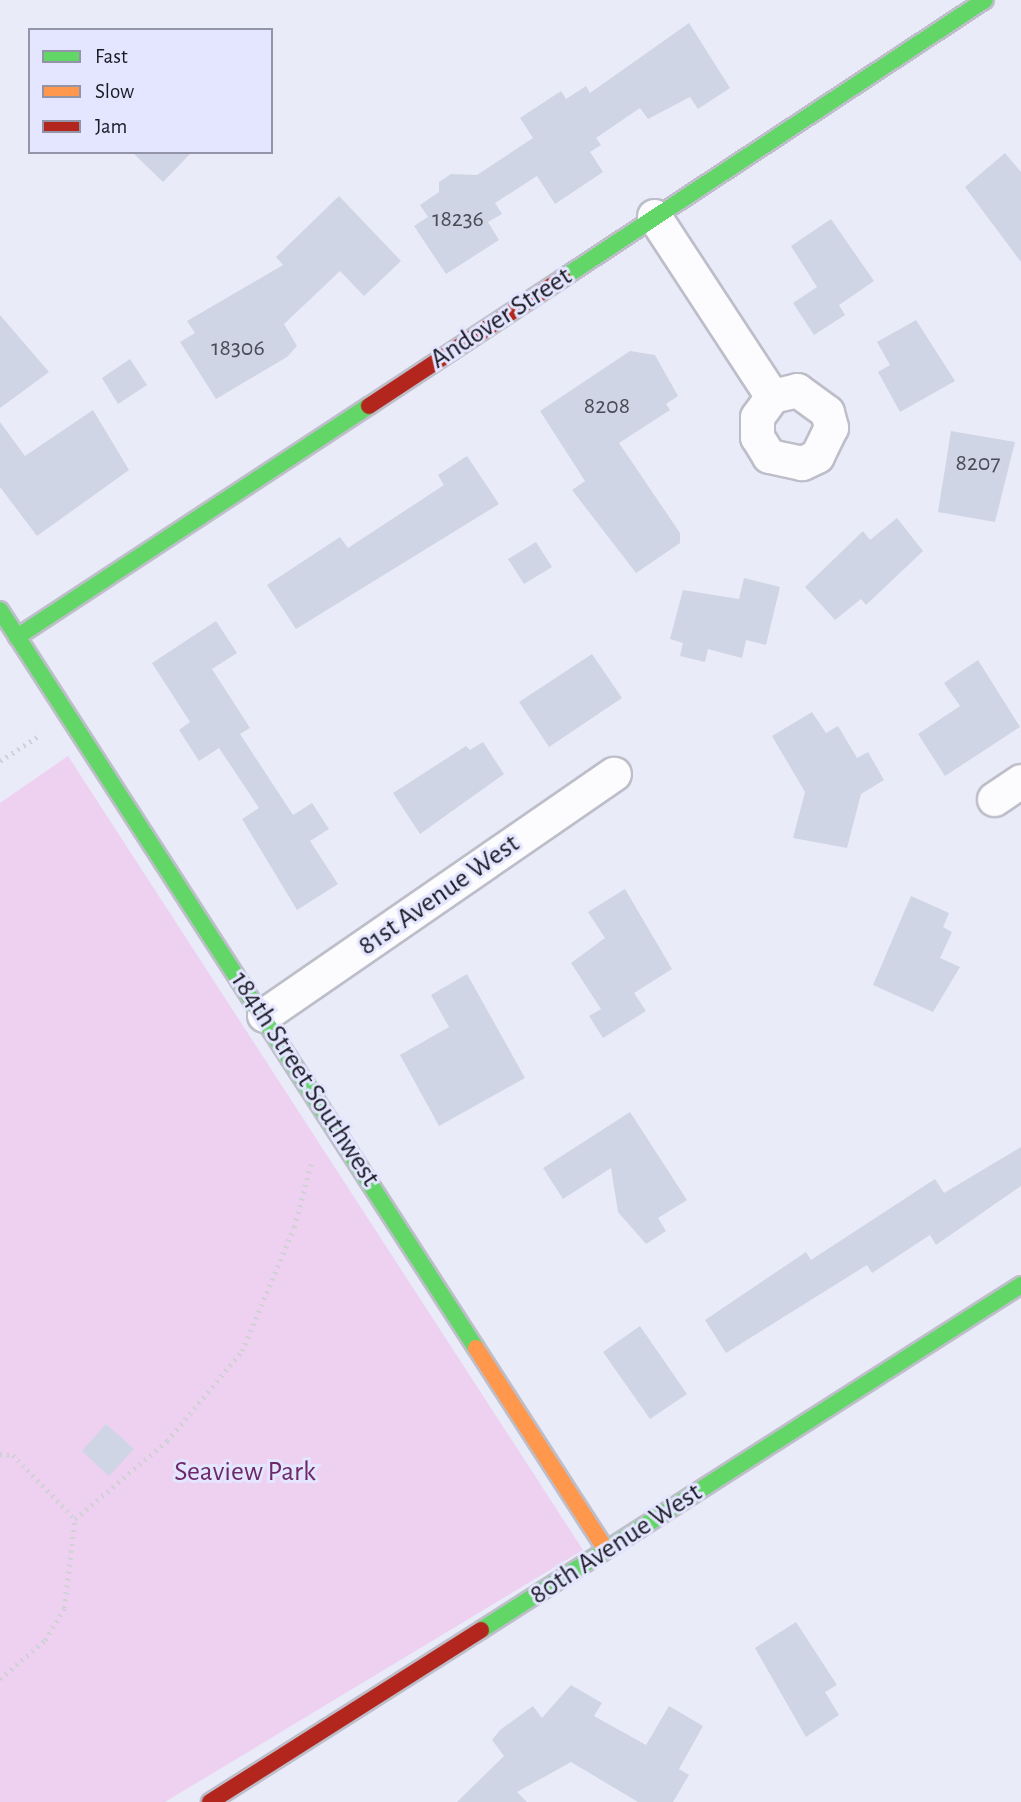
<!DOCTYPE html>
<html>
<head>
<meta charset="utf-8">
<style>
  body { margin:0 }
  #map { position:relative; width:1021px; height:1802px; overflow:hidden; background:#eaebf8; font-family:"Alegreya Sans",sans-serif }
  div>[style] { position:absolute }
  .green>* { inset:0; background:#eed0f0 }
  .building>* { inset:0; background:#cfd5e4 }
  .path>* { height:4.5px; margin-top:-2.25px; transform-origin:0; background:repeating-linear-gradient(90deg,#d0d1d5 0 2px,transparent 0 7px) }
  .roads { filter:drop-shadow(2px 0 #bdbec9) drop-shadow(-2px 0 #bdbec9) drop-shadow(0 2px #bdbec9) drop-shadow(0 -2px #bdbec9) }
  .street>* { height:33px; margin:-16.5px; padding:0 16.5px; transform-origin:16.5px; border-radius:16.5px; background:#fcfcfe }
  .fast>* { height:16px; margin:-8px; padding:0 8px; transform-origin:8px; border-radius:8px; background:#63d668 }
  .slow>* { height:16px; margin:-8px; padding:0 8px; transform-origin:8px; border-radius:8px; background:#ff974d }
  .jam>* { height:16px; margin:-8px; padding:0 8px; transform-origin:8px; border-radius:8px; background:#b3261e }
  span { translate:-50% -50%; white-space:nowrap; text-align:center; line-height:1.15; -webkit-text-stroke:6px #e4e5fe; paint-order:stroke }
  .number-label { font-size:24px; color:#4a4c58 }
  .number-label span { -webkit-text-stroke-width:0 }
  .street-label { font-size:28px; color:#1b1b26 }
  .park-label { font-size:28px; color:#6e2968 }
  .legend { position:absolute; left:28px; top:28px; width:245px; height:126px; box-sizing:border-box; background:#e4e5fe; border:2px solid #9494a8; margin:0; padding:9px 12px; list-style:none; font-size:21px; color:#1b1b26 }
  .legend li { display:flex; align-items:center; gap:14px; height:35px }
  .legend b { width:35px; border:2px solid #9494a8 }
</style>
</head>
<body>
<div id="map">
  <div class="green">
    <i style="clip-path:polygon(68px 756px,583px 1550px,165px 1802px,0 1802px,0 803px)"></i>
  </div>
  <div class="building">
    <i style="clip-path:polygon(689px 23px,730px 88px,698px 109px,690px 97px,648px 119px,640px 108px,596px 138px,601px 145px,590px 152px,603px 172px,555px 204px,537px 176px,495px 203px,502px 214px,488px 222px,499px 240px,446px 274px,414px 226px,428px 217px,420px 205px,439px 192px,439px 182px,451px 174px,477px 175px,533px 138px,520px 118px,561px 91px,566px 99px,586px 86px,590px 93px)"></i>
    <i style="clip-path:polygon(132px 152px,192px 152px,163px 182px)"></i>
    <i style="clip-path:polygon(1005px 153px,1021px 172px,1021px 262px,965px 187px)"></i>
    <i style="clip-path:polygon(339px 196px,401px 261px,364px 296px,340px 271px,284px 324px,297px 346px,287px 357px,216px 399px,180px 342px,195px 333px,187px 321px,283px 265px,276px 257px)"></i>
    <i style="clip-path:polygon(831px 219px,874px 281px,839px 305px,845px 315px,814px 335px,793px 303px,817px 287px,791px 246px)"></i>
    <i style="clip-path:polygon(0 315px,49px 372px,0 408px)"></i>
    <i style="clip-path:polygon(916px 320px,955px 381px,900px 412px,878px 372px,890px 365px,877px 342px)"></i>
    <i style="clip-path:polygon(630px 351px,655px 355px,678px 396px,666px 404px,670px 410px,619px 443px,680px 533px,680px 543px,636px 573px,572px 490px,585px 481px,540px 411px)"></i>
    <i style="clip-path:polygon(130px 359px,147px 385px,118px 404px,102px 378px)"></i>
    <i style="clip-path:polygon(93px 410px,129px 470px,37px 536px,0 487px,0 422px,25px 456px)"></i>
    <i style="clip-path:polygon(951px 431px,1015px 442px,995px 522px,938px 512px)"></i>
    <i style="clip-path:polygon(467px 456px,499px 504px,296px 629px,267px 585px,340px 537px,348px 548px,444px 485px,438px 475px)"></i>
    <i style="clip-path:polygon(897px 518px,923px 551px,866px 605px,861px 599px,835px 620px,805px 587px,863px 531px,870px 540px)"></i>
    <i style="clip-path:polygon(536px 542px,552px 567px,524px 584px,508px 559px)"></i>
    <i style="clip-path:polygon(744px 578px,780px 587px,766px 645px,746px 640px,742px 658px,708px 649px,705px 662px,680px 656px,683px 643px,670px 639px,683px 590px,739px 599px)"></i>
    <i style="clip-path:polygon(216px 621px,237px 653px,212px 669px,250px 728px,240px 734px,293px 815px,312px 803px,329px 829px,310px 841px,338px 884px,297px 910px,242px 819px,259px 808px,219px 748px,199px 761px,179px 730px,190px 722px,152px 663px)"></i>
    <i style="clip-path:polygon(592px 654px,622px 698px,549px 747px,519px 702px)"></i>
    <i style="clip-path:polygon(978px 660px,1020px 727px,945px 776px,918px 734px,960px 706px,944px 683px)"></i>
    <i style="clip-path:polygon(812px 712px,826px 733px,838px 726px,857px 758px,868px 752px,884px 780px,861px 794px,847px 848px,793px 838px,805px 792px,772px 736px)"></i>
    <i style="clip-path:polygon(483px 742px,504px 774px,420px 834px,393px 793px,466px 746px,470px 750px)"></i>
    <i style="clip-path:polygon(625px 889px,672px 969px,634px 993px,646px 1011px,603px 1038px,589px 1016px,601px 1009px,571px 963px,605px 938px,588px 912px)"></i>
    <i style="clip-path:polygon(911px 896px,949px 913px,943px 927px,952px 932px,940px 958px,960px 967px,933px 1012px,873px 985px)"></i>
    <i style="clip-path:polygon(467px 974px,525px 1078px,439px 1126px,400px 1055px,449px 1027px,431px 995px)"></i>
    <i style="clip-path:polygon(630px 1112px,687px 1200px,658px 1218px,666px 1231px,646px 1244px,618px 1212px,611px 1168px,563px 1199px,543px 1168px)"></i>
    <i style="clip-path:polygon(1021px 1147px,1021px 1186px,936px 1245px,930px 1235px,872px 1273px,867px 1265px,726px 1353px,705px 1320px,806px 1252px,811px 1260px,935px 1179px,944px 1193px)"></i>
    <i style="clip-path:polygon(640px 1326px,687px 1394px,650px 1419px,603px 1352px)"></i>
    <i style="clip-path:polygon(106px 1424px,134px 1449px,109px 1476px,82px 1451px)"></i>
    <i style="clip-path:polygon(796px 1622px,837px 1685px,825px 1692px,839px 1715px,806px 1737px,755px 1648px)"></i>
    <i style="clip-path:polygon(571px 1685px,602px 1703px,594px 1716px,646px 1745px,669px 1706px,703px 1726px,679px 1769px,689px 1775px,673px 1802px,638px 1802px,571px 1762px,517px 1792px,527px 1802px,457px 1802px,504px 1756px,492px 1740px,500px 1730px,533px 1706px,542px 1718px)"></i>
  </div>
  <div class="path">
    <i style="left:0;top:761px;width:48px;rotate:-33deg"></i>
    <i style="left:0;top:1454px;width:13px;rotate:4deg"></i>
    <i style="left:13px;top:1455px;width:89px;rotate:45.9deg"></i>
    <i style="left:0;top:1679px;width:60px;rotate:-40.9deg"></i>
    <i style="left:45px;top:1640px;width:37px;rotate:-59deg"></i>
    <i style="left:64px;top:1608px;width:90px;rotate:-83deg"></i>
    <i style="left:75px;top:1519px;width:121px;rotate:-40.3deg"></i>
    <i style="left:167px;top:1441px;width:117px;rotate:-50.2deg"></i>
    <i style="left:242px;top:1351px;width:134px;rotate:-67.2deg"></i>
    <i style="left:294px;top:1227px;width:69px;rotate:-75deg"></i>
  </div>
  <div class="roads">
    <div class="street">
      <i style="left:654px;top:216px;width:215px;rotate:56.8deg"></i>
      <i style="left:772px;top:396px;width:26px;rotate:-13deg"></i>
      <i style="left:797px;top:390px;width:37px;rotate:36deg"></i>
      <i style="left:827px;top:412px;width:16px;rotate:75deg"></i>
      <i style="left:831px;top:427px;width:32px;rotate:116deg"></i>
      <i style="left:817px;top:456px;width:17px;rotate:155deg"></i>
      <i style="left:802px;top:463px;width:34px;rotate:-168deg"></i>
      <i style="left:769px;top:456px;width:22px;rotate:-122deg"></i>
      <i style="left:757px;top:437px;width:20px;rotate:-90deg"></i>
      <i style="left:757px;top:417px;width:26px;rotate:-54deg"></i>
      <i style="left:994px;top:799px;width:32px;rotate:-34deg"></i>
      <i style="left:264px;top:1015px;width:425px;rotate:-34.6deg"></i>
    </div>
    <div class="fast">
      <i style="left:563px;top:278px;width:505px;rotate:-33.38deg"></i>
      <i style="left:0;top:610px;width:878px;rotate:57.18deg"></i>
      <i style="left:17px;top:637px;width:421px;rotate:-33.3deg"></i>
      <i style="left:481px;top:1630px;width:641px;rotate:-32.57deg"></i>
    </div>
    <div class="slow">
      <i style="left:476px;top:1348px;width:240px;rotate:57.2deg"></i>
    </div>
    <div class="jam">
      <i style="left:369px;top:406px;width:232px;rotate:-33.4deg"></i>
      <i style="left:210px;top:1802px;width:321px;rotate:-32.4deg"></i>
    </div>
  </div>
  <div class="number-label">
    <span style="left:458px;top:220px">18236</span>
    <span style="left:238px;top:349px">18306</span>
    <span style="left:607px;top:407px">8208</span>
    <span style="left:978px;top:464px">8207</span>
  </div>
  <div class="street-label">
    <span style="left:501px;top:318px;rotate:-33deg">Andover Street</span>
    <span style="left:439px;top:895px;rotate:-35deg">81st Avenue West</span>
    <span style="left:305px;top:1079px;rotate:57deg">184th Street Southwest</span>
    <span style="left:616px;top:1544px;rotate:-33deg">80th Avenue West</span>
  </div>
  <div class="park-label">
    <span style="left:245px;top:1472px">Seaview Park</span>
  </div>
  <ul class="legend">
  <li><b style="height:9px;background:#63d668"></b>Fast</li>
  <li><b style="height:9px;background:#ff974d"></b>Slow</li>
  <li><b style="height:9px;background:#b3261e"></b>Jam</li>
  </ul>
</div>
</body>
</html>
